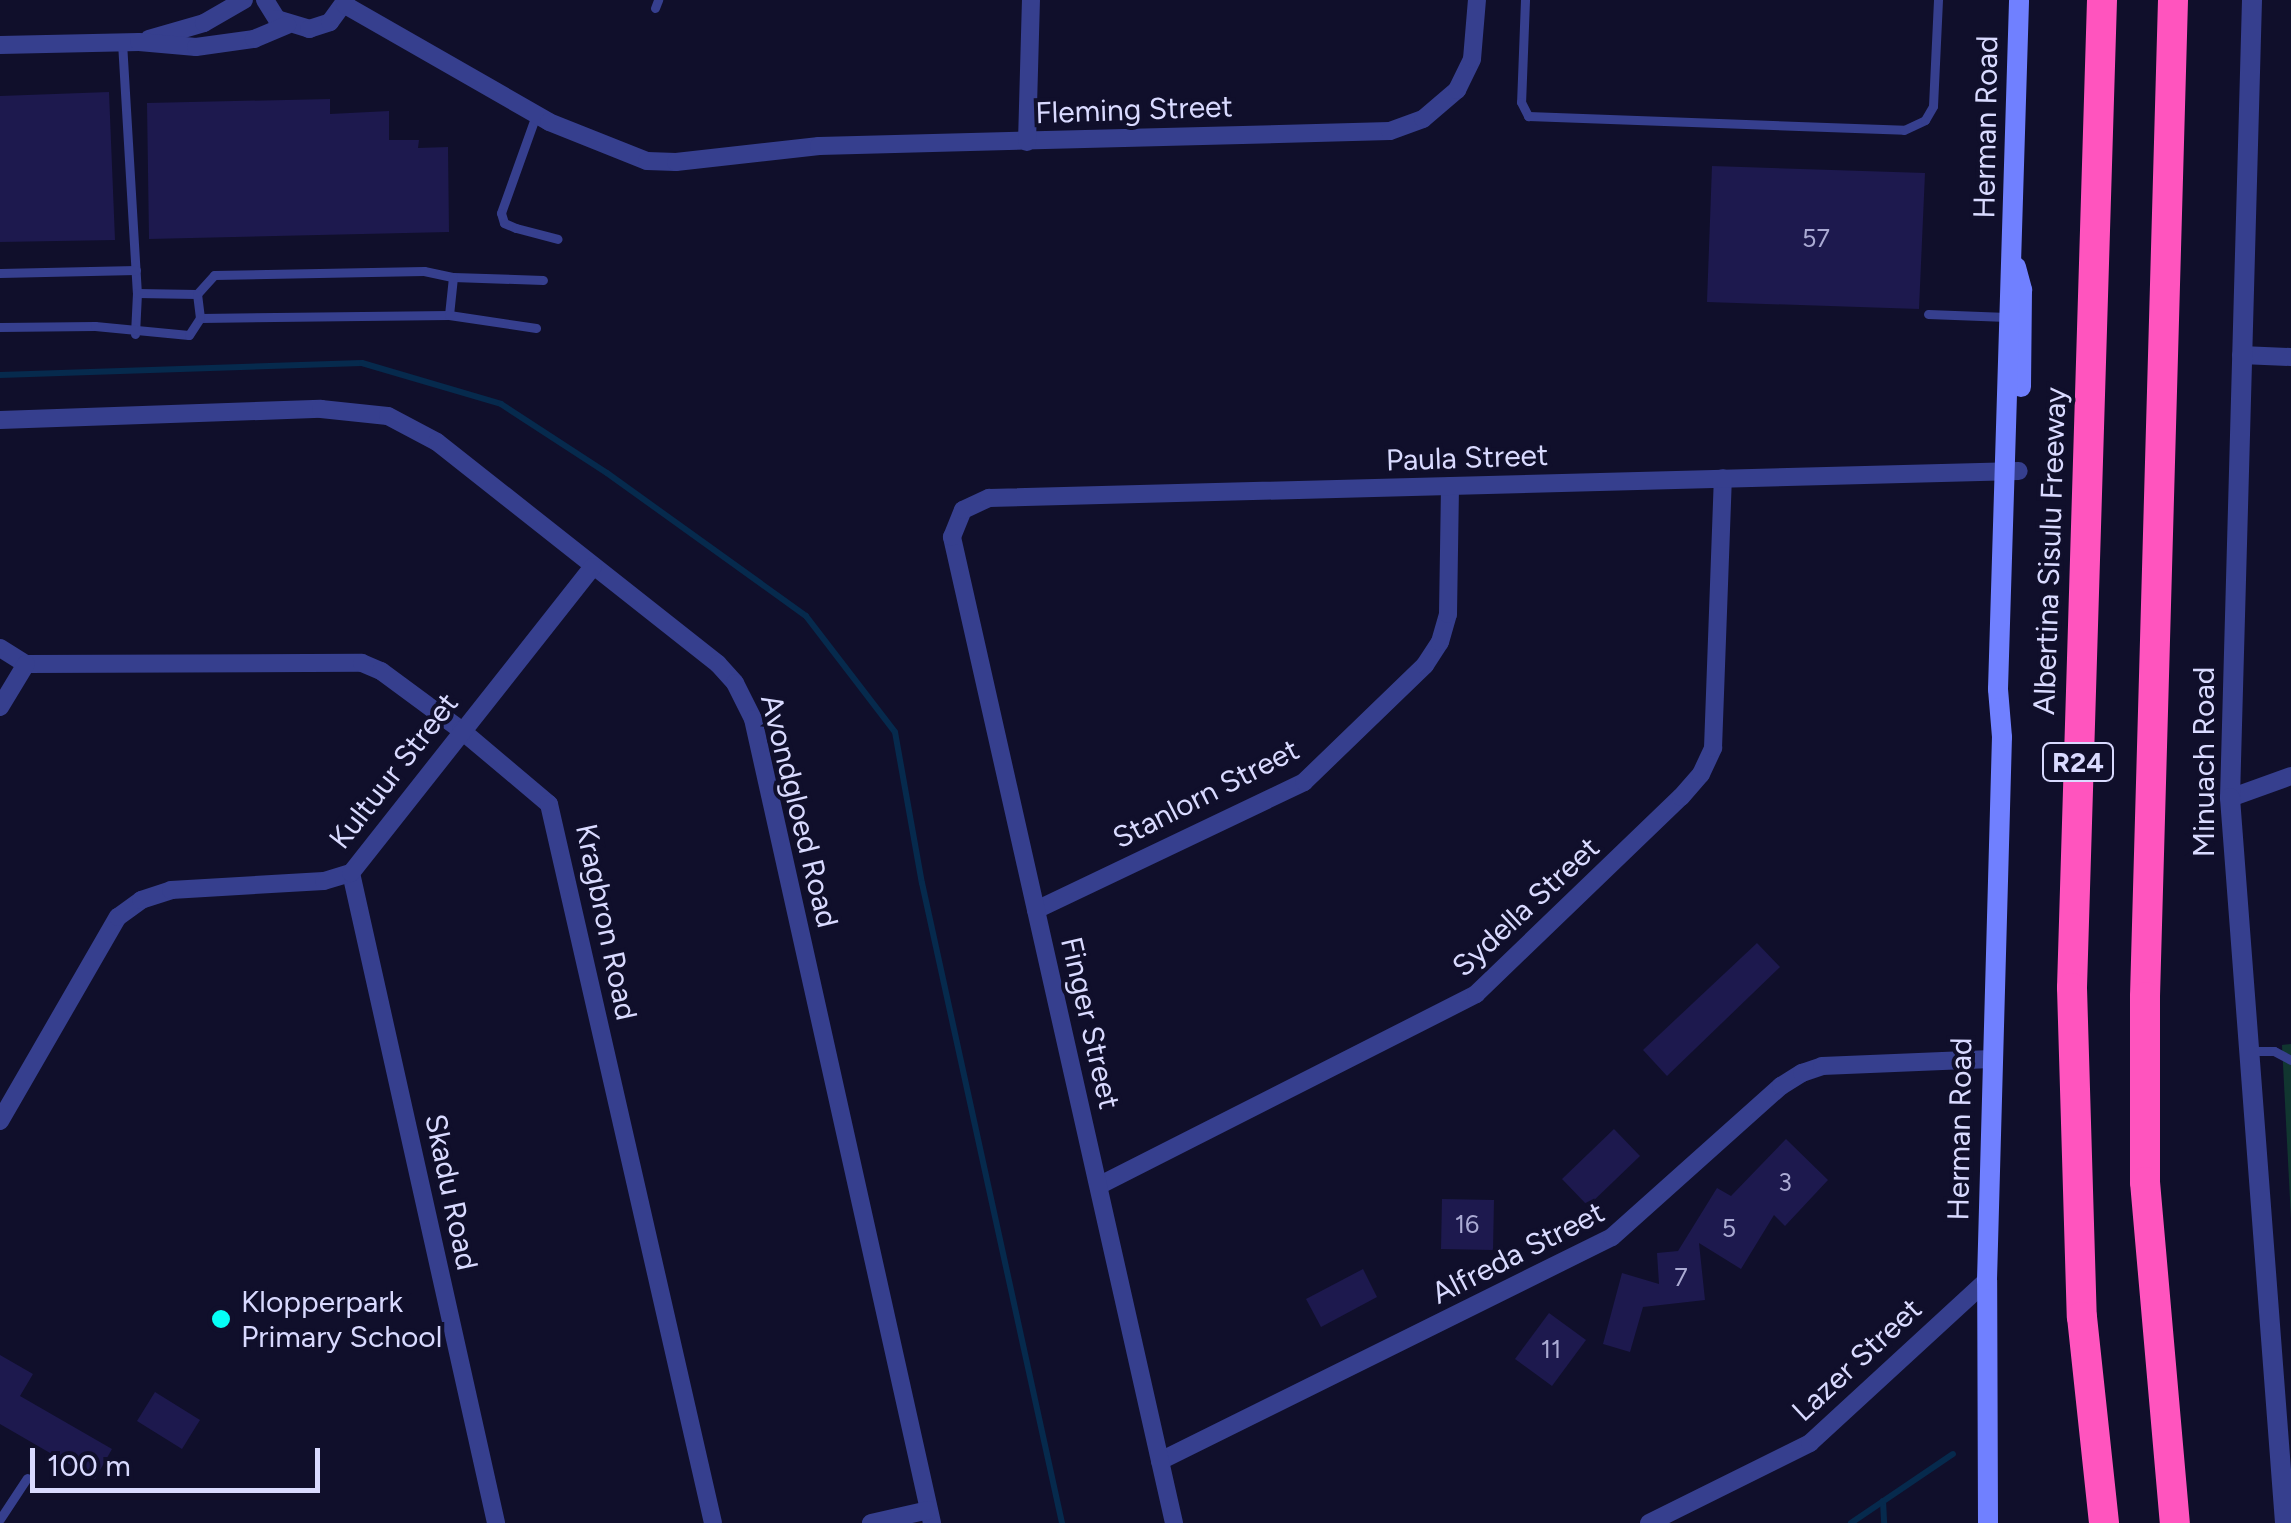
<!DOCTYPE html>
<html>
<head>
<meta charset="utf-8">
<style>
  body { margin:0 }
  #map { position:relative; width:2291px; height:1523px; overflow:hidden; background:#100f2b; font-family:Figtree,sans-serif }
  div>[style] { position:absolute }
  .green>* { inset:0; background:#113630 }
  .stream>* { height:6px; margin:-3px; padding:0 3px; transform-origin:3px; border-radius:3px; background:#062a4d }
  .building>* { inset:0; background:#1d194e }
  .service>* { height:9px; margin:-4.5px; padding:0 4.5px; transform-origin:4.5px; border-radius:4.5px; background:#363f8e }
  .minor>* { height:18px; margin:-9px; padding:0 9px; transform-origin:9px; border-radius:9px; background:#363f8e }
  .tertiary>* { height:20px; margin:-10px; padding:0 10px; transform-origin:10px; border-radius:10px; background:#363f8e }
  .secondary>* { height:20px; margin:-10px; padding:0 10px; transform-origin:10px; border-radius:10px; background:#7080ff }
  .motorway>* { height:30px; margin:-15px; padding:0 15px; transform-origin:15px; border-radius:15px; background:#ff54be }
  .dots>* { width:28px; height:28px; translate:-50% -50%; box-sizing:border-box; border:5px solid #100f2b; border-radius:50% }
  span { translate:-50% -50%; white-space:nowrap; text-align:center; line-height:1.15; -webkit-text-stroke:8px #100f2b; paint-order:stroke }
  .number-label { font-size:25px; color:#aaaad3 }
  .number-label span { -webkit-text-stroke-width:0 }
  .shield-label span { padding:2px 8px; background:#100f2b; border:2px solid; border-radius:8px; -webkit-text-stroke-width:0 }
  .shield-label { font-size:28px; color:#d9daff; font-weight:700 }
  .street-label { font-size:30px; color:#d9daff }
  .poi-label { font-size:30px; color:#d9daff }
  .left { translate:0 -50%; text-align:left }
  .scale { position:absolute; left:30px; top:1448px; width:290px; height:45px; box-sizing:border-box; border:5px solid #d9daff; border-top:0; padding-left:12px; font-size:30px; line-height:35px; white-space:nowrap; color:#d9daff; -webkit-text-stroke:8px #100f2b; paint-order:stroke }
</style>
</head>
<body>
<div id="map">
  <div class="green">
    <i style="clip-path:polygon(2291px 1044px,2291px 1219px,2282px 1045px)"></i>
  </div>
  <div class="stream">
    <i style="left:0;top:375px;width:362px;rotate:-1.9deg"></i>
    <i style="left:362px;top:363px;width:145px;rotate:16.4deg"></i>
    <i style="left:501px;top:404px;width:126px;rotate:33.1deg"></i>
    <i style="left:607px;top:473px;width:245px;rotate:35.7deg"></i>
    <i style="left:806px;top:616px;width:146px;rotate:52.5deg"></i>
    <i style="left:895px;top:732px;width:153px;rotate:79.9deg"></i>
    <i style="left:922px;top:883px;width:655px;rotate:77.66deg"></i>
    <i style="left:1883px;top:1501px;width:22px;rotate:87deg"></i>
    <i style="left:1851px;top:1523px;width:123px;rotate:-34.1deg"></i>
  </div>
  <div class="building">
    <i style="clip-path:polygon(109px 92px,115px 240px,0 242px,0 96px)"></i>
    <i style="clip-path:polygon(330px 99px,330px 114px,389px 111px,389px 140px,419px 140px,418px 148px,448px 147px,449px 232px,149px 239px,147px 103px)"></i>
    <i style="clip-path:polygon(1712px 166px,1925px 173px,1919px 309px,1707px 302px)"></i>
    <i style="clip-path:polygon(1757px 943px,1780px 967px,1667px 1076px,1643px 1050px)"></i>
    <i style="clip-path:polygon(1614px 1129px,1640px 1156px,1588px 1206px,1562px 1179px)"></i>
    <i style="clip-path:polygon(1786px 1139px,1828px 1180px,1785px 1226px,1774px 1215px,1741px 1269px,1699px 1243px,1705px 1300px,1643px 1307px,1630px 1352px,1603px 1344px,1622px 1273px,1659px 1284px,1657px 1253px,1678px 1251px,1717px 1188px,1731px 1196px)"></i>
    <i style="clip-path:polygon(1442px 1199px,1494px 1200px,1493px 1250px,1441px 1249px)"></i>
    <i style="clip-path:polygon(1363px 1269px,1377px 1297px,1321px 1327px,1306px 1299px)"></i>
    <i style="clip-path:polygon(1549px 1313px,1586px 1340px,1552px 1386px,1515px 1359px)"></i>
    <i style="clip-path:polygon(0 1355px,33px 1374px,20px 1396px,112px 1449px,95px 1479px,0 1424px)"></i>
    <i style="clip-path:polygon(155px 1392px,200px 1420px,182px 1449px,137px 1421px)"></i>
  </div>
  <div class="service">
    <i style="left:1525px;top:0;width:102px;rotate:92.2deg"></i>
    <i style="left:1521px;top:102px;width:16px;rotate:63deg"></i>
    <i style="left:1528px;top:116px;width:376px;rotate:2.1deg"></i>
    <i style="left:1904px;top:130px;width:23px;rotate:-25deg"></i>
    <i style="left:1925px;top:120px;width:16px;rotate:-60deg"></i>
    <i style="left:1933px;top:106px;width:106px;rotate:-87.3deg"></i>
    <i style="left:655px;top:8px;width:9px;rotate:-69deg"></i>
    <i style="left:122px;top:42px;width:251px;rotate:86.6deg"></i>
    <i style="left:137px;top:293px;width:41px;rotate:92.8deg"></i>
    <i style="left:536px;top:115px;width:104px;rotate:109.7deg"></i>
    <i style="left:501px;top:213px;width:10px;rotate:73deg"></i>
    <i style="left:504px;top:223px;width:13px;rotate:23deg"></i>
    <i style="left:516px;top:228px;width:43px;rotate:14.7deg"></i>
    <i style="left:0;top:273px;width:136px;rotate:-1.3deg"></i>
    <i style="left:137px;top:293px;width:60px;rotate:1deg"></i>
    <i style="left:197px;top:294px;width:25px;rotate:-48deg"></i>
    <i style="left:214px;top:275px;width:210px;rotate:-1.1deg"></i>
    <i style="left:424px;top:271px;width:30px;rotate:12deg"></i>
    <i style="left:453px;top:277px;width:90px;rotate:1.9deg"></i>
    <i style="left:1928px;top:314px;width:79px;rotate:2.2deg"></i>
    <i style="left:449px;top:315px;width:38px;rotate:-84deg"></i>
    <i style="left:200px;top:318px;width:249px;rotate:-0.7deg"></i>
    <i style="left:449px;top:315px;width:88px;rotate:8.5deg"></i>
    <i style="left:0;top:327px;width:95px;rotate:-0.6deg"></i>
    <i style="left:95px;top:326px;width:94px;rotate:5.5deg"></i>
    <i style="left:189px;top:335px;width:20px;rotate:-57deg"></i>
    <i style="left:200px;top:318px;width:24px;rotate:-97deg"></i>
    <i style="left:2251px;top:1051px;width:23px"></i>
    <i style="left:2274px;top:1051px;width:19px;rotate:28deg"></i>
    <i style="left:0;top:1519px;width:49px;rotate:-56.6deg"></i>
  </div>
  <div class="minor">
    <i style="left:265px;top:0;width:22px;rotate:58deg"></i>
    <i style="left:277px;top:19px;width:34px;rotate:17deg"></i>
    <i style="left:309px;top:29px;width:22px;rotate:-18deg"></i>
    <i style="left:330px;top:22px;width:27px;rotate:-54deg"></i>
    <i style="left:345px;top:5px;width:235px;rotate:29.8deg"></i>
    <i style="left:549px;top:122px;width:105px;rotate:21.7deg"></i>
    <i style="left:647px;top:161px;width:29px;rotate:2deg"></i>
    <i style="left:676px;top:162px;width:144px;rotate:-6.4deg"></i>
    <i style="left:819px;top:146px;width:571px;rotate:-1.5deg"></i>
    <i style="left:1390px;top:131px;width:35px;rotate:-20deg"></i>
    <i style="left:1423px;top:119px;width:45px;rotate:-40.5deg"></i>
    <i style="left:1457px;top:90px;width:34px;rotate:-64deg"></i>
    <i style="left:1472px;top:59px;width:59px;rotate:-85.2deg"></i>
    <i style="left:149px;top:39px;width:57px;rotate:-16.2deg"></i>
    <i style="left:204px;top:23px;width:46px;rotate:-29.9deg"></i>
    <i style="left:0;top:45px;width:139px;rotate:-1.2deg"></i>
    <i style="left:139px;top:42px;width:57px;rotate:5deg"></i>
    <i style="left:196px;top:47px;width:59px;rotate:-7.9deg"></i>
    <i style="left:254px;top:39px;width:36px;rotate:-23deg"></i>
    <i style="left:1027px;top:142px;width:142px;rotate:-88.4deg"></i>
    <i style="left:2241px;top:355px;width:50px;rotate:2.3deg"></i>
    <i style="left:0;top:420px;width:321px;rotate:-2deg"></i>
    <i style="left:321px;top:409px;width:67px;rotate:6deg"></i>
    <i style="left:388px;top:416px;width:55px;rotate:28deg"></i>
    <i style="left:437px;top:442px;width:358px;rotate:38.3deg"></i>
    <i style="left:718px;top:664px;width:25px;rotate:48deg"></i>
    <i style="left:735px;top:683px;width:40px;rotate:63.4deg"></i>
    <i style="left:753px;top:719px;width:824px;rotate:77.45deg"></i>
    <i style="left:0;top:648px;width:31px;rotate:32deg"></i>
    <i style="left:26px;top:664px;width:336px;rotate:-0.2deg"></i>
    <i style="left:362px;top:663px;width:21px;rotate:23deg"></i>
    <i style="left:381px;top:671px;width:99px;rotate:36.4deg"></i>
    <i style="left:461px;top:730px;width:115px;rotate:40.1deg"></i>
    <i style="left:549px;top:804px;width:737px;rotate:77.15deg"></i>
    <i style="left:0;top:707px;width:50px;rotate:-58.8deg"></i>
    <i style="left:2230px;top:798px;width:65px;rotate:-19.8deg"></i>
    <i style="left:351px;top:873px;width:666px;rotate:77.42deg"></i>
    <i style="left:1036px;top:910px;width:297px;rotate:-25.5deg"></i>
    <i style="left:1304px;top:782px;width:168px;rotate:-44deg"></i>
    <i style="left:1425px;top:665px;width:27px;rotate:-57deg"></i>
    <i style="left:1440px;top:642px;width:29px;rotate:-74deg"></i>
    <i style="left:1448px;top:614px;width:128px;rotate:-89.1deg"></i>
    <i style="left:0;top:1121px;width:236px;rotate:-60deg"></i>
    <i style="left:118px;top:917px;width:29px;rotate:-36deg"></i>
    <i style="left:141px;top:900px;width:32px;rotate:-18deg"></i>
    <i style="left:171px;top:890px;width:153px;rotate:-3.4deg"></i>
    <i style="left:324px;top:881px;width:28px;rotate:-17deg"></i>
    <i style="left:351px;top:873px;width:390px;rotate:-51.7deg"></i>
    <i style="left:1100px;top:1185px;width:422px;rotate:-26.9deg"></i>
    <i style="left:1476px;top:994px;width:284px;rotate:-43.9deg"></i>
    <i style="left:1681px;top:797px;width:30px;rotate:-49deg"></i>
    <i style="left:1701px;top:774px;width:29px;rotate:-65deg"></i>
    <i style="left:1713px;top:748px;width:270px;rotate:-87.9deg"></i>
    <i style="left:1160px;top:1461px;width:504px;rotate:-26.36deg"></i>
    <i style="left:1612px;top:1237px;width:227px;rotate:-41.8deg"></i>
    <i style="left:1781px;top:1086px;width:25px;rotate:-32deg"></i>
    <i style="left:1802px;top:1073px;width:21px;rotate:-19deg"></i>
    <i style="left:1822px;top:1066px;width:169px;rotate:-2.4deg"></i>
    <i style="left:871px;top:1523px;width:59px;rotate:-12.6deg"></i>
    <i style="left:1174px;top:1523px;width:1011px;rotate:-102.69deg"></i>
    <i style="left:952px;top:537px;width:29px;rotate:-68deg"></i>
    <i style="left:963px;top:510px;width:29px;rotate:-25deg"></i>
    <i style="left:989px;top:498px;width:1030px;rotate:-1.5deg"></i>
    <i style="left:1649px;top:1523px;width:180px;rotate:-26.4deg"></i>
    <i style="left:1810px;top:1443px;width:241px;rotate:-42.6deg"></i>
  </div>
  <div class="tertiary">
    <i style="left:2252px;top:0;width:798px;rotate:91.58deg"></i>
    <i style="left:2230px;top:798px;width:727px;rotate:85.66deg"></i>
  </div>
  <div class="secondary">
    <i style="left:2016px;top:267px;width:24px;rotate:75deg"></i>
    <i style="left:2022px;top:290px;width:97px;rotate:90.6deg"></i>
    <i style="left:1988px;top:1523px;width:243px;rotate:-90.2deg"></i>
    <i style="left:1987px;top:1280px;width:543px;rotate:-88.42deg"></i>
    <i style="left:2002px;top:737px;width:48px;rotate:-94.8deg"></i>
    <i style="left:1998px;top:689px;width:689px;rotate:-88.25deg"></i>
  </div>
  <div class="motorway">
    <i style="left:2102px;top:0;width:988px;rotate:91.74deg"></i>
    <i style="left:2072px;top:988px;width:329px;rotate:88.3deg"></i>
    <i style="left:2082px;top:1317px;width:207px;rotate:83.9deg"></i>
    <i style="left:2173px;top:0;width:997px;rotate:91.61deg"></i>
    <i style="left:2145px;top:997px;width:185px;rotate:90deg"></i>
    <i style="left:2145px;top:1182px;width:342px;rotate:85deg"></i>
  </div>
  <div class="dots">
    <i style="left:221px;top:1319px;background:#05fff6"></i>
  </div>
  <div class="number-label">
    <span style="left:1816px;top:238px">57</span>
    <span style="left:1785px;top:1182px">3</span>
    <span style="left:1467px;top:1224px">16</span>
    <span style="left:1729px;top:1228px">5</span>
    <span style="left:1681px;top:1277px">7</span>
    <span style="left:1551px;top:1349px">11</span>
  </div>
  <div class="shield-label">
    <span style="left:2078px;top:762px">R24</span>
  </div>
  <div class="street-label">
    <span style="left:1134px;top:110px;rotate:-2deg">Fleming Street</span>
    <span style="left:1986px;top:127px;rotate:-89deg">Herman Road</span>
    <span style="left:1467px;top:458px;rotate:-2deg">Paula Street</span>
    <span style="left:2050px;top:551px;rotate:-88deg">Albertina Sisulu Freeway</span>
    <span style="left:2204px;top:762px;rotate:-90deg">Minuach Road</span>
    <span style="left:394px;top:771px;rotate:-52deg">Kultuur Street</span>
    <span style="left:1206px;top:794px;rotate:-27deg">Stanlorn Street</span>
    <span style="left:799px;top:811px;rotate:76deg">Avondgloed Road</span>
    <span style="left:1526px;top:907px;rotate:-43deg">Sydella Street</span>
    <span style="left:606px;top:922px;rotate:78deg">Kragbron Road</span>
    <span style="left:1090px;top:1023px;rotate:77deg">Finger Street</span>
    <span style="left:1960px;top:1129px;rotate:-89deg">Herman Road</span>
    <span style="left:451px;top:1192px;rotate:78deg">Skadu Road</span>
    <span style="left:1518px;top:1253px;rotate:-27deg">Alfreda Street</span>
    <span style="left:1857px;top:1360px;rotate:-43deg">Lazer Street</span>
  </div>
  <div class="poi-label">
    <span class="left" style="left:241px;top:1319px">Klopperpark<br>Primary School</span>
  </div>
  <div class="scale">100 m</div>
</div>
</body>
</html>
